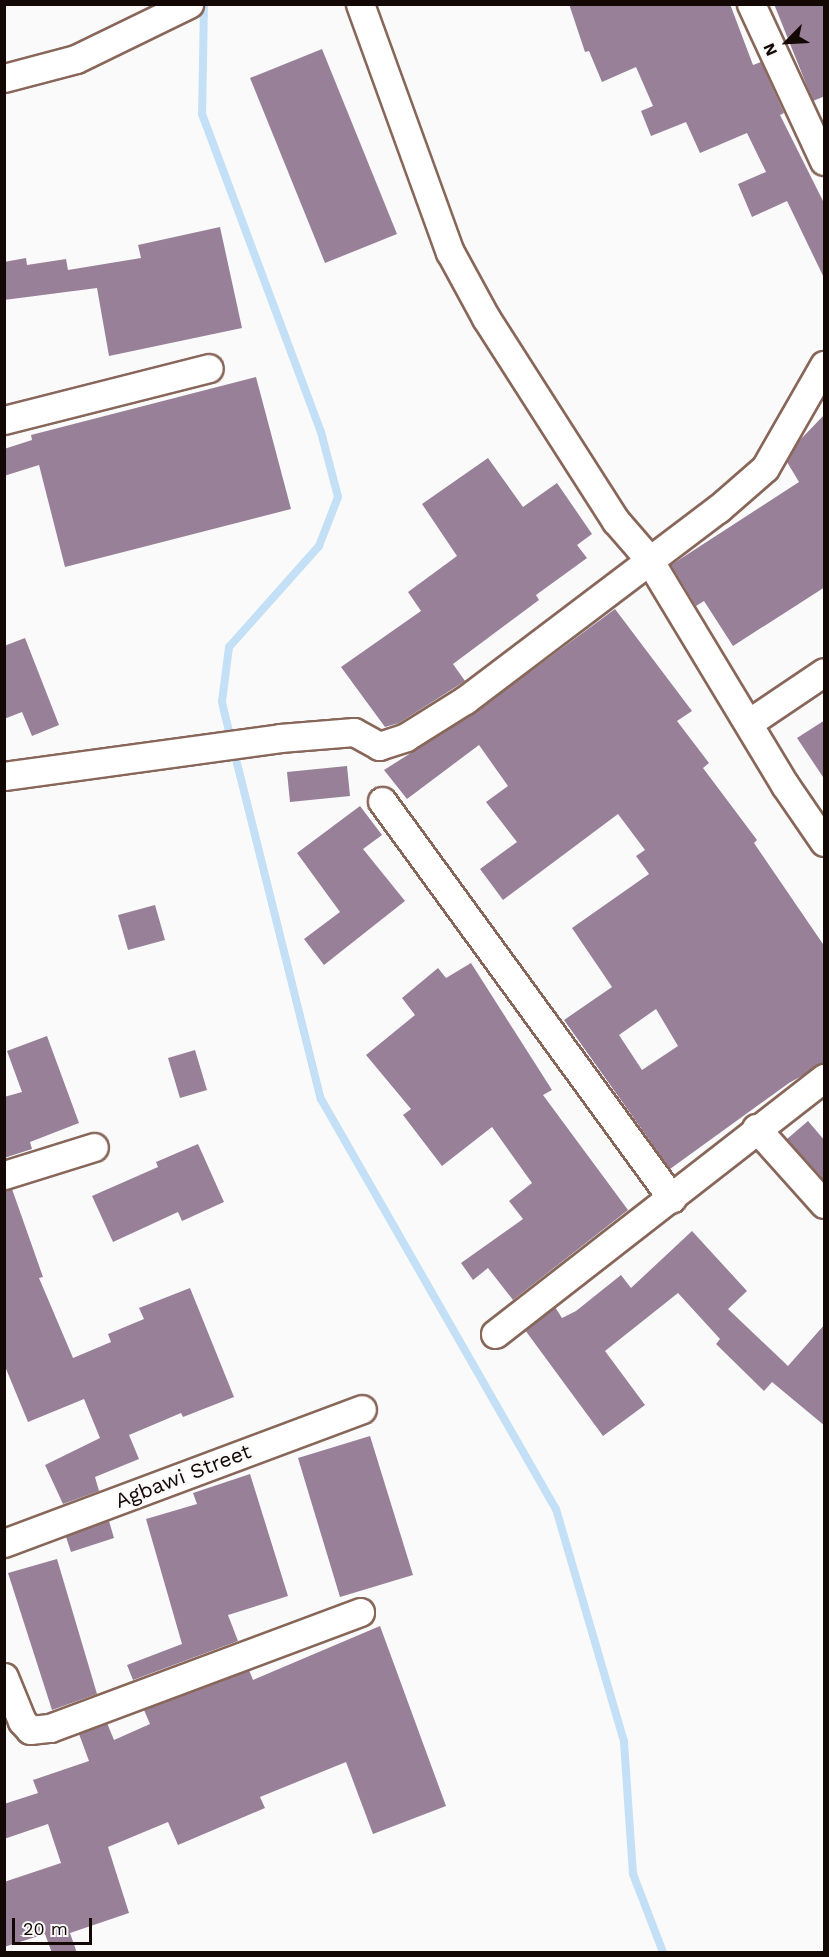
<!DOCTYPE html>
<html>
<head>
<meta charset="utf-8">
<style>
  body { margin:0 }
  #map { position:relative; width:829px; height:1957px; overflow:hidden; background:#fafafa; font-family:"Work Sans",sans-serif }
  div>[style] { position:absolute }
  .stream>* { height:8px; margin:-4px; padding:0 4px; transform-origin:4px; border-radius:4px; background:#c4e0f6 }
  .building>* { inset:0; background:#988198 }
  .roads { filter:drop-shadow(2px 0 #88675a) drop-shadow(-2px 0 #88675a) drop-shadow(0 2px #88675a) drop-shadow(0 -2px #88675a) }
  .minor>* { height:27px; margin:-13.5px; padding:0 13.5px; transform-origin:13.5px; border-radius:13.5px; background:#fff }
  span { translate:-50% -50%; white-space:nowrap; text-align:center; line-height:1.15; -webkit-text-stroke:5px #fafafa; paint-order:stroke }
  .street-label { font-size:21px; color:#140805 }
  .frame { position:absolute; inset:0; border:6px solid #140805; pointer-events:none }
  .north { position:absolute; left:757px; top:12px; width:60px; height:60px; -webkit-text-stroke:4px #fafafa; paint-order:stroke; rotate:246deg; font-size:16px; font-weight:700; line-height:24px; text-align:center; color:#140805 }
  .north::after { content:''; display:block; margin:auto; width:21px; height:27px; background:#140805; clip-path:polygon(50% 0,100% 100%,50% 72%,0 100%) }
  .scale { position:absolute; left:12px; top:1918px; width:80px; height:27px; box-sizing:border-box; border:3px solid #140805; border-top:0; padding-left:8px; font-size:18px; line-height:21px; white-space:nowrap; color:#140805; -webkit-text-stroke:4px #fafafa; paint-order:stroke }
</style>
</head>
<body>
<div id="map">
  <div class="stream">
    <i style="left:204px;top:4px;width:110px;rotate:91deg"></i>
    <i style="left:202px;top:114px;width:340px;rotate:69.5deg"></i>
    <i style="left:321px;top:432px;width:67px;rotate:75.3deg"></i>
    <i style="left:338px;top:497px;width:53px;rotate:111.2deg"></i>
    <i style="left:319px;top:546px;width:135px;rotate:131.7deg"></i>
    <i style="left:229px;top:647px;width:55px;rotate:97.3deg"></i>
    <i style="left:222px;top:702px;width:13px;rotate:77deg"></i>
    <i style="left:225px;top:715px;width:396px;rotate:76deg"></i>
    <i style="left:321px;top:1099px;width:473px;rotate:60.2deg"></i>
    <i style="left:556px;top:1509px;width:243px;rotate:73.7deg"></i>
    <i style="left:624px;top:1742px;width:132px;rotate:86.1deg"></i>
    <i style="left:633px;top:1874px;width:84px;rotate:69deg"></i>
  </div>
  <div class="building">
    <i style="clip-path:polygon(569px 4px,730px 4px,753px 65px,761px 62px,784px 113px,780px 115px,825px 205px,825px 280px,787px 201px,752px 217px,738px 184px,766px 172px,747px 133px,700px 153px,686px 122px,651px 136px,641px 111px,653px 106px,636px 67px,602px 82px,589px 51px,585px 52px)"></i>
    <i style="clip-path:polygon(774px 4px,825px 4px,825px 96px,813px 101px)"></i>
    <i style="clip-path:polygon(322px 49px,397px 234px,325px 263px,250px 78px)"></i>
    <i style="clip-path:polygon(220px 227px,242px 328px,109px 356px,97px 288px,4px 300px,4px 262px,26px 258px,27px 265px,66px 259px,68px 270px,141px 258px,138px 245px)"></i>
    <i style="clip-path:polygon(256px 377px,291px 509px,65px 567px,39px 465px,4px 476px,4px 449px,32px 440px,31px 435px)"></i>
    <i style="clip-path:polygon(825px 414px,825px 587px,733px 646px,704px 601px,696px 606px,671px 565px,799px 482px,787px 462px,797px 443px)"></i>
    <i style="clip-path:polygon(488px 458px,523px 507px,557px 483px,592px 534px,577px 545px,587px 558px,536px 595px,539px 600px,453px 664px,465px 681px,399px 723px,385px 727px,341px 667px,421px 611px,408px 592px,457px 556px,422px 504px)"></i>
    <i style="clip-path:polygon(evenodd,615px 609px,692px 711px,677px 721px,709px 763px,703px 768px,757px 840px,754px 843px,825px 947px,825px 1063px,789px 1083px,670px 1169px,564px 1020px,612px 987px,572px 928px,649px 874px,636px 856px,645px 850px,618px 814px,503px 900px,480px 869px,517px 842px,486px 802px,508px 786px,479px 745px,407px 799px,384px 770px,474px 713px,615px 609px,656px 1009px,678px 1046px,642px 1070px,619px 1035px,656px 1009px)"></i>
    <i style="clip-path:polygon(25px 638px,59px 725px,32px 736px,22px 712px,4px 719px,4px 646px)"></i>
    <i style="clip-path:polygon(825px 720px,825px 780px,797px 738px)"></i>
    <i style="clip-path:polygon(347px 766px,350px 796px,290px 802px,287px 772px)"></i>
    <i style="clip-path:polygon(360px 806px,382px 835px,363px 849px,405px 901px,324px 965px,304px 939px,340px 912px,297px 853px)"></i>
    <i style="clip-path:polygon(155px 905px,165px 940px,128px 950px,118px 915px)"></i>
    <i style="clip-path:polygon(471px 963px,552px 1090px,543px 1095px,628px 1210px,513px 1300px,488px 1268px,473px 1280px,461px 1263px,523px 1219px,509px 1201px,532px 1183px,492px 1127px,442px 1166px,403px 1115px,411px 1109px,366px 1055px,415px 1015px,402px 998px,438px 968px,446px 978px)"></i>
    <i style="clip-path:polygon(47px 1036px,79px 1123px,30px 1142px,32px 1149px,4px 1158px,4px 1097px,22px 1092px,7px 1051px)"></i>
    <i style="clip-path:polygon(195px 1050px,207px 1090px,180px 1098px,168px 1058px)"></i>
    <i style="clip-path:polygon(808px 1121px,825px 1141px,825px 1181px,787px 1139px)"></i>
    <i style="clip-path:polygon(198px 1144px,224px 1202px,182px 1221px,178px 1212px,113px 1242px,92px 1196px,158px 1167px,156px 1162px)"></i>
    <i style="clip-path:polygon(12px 1189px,43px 1277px,39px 1278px,73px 1358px,111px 1342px,108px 1334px,144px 1319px,139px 1308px,190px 1288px,234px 1397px,183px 1417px,181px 1413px,129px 1435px,139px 1459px,95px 1477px,99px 1491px,63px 1504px,45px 1465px,100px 1438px,84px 1399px,28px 1422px,4px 1364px,4px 1190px)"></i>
    <i style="clip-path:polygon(692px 1231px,747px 1291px,728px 1309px,788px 1366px,825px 1324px,825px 1426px,772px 1382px,764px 1391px,716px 1344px,720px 1339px,678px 1293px,605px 1351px,645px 1405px,603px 1436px,525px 1330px,555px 1307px,562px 1318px,576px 1311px,621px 1275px,631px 1288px)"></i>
    <i style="clip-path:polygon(370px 1436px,413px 1575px,340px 1597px,298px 1458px)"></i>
    <i style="clip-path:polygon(250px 1474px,288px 1596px,228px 1615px,238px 1641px,133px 1680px,127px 1665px,182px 1644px,146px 1519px,197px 1504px,193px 1493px)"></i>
    <i style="clip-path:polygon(109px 1521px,114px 1538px,71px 1552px,66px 1537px)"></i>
    <i style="clip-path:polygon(57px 1559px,97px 1694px,52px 1710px,8px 1573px)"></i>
    <i style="clip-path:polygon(380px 1626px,446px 1806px,373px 1834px,346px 1762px,260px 1797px,265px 1808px,178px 1845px,168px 1822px,108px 1847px,129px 1913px,70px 1933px,77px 1953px,52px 1953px,45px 1934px,4px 1947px,4px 1882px,61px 1863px,48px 1824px,4px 1839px,4px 1804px,38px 1793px,33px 1780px,89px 1761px,79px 1734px,107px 1723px,114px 1740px,150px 1724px,144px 1710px,249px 1670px,253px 1680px)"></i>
  </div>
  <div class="roads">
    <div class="minor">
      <i style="left:360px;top:4px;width:264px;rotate:70.1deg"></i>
      <i style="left:450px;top:252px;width:75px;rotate:61.4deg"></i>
      <i style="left:486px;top:318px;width:241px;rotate:57.4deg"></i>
      <i style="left:616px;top:521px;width:49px;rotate:49.1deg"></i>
      <i style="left:648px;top:558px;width:265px;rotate:58.9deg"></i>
      <i style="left:785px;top:785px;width:69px;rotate:55.6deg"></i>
      <i style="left:751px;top:4px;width:173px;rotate:65.1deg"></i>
      <i style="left:4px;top:78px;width:74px;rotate:-14.8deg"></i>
      <i style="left:76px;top:59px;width:126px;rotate:-26deg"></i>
      <i style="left:4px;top:420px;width:211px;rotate:-14.2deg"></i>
      <i style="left:750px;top:722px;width:89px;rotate:-34deg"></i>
      <i style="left:4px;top:776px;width:279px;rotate:-7.8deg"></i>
      <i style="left:280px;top:738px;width:74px;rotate:-4.6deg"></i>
      <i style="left:354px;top:732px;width:29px;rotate:29deg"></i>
      <i style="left:379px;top:746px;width:28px;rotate:-18deg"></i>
      <i style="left:406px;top:737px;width:70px;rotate:-32.1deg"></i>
      <i style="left:465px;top:700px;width:317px;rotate:-37.1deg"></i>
      <i style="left:718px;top:509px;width:62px;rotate:-41.1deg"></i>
      <i style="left:765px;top:468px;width:119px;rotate:-60.2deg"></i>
      <i style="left:382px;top:801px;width:492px;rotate:53.9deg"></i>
      <i style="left:756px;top:1128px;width:102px;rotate:48.2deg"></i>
      <i style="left:4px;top:1175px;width:94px;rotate:-17.3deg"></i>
      <i style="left:495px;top:1334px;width:417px;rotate:-37.9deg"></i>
      <i style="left:4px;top:1543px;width:382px;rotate:-20.5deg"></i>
      <i style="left:4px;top:1677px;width:48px;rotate:67.8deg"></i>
      <i style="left:22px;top:1721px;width:12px;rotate:48deg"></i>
      <i style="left:30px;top:1730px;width:20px;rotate:-6deg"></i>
      <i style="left:50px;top:1728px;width:331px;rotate:-20.5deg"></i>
    </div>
  </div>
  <div class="street-label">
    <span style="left:183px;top:1476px;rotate:-21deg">Agbawi Street</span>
  </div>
  <div class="frame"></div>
  <div class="north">N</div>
  <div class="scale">20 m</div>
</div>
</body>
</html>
